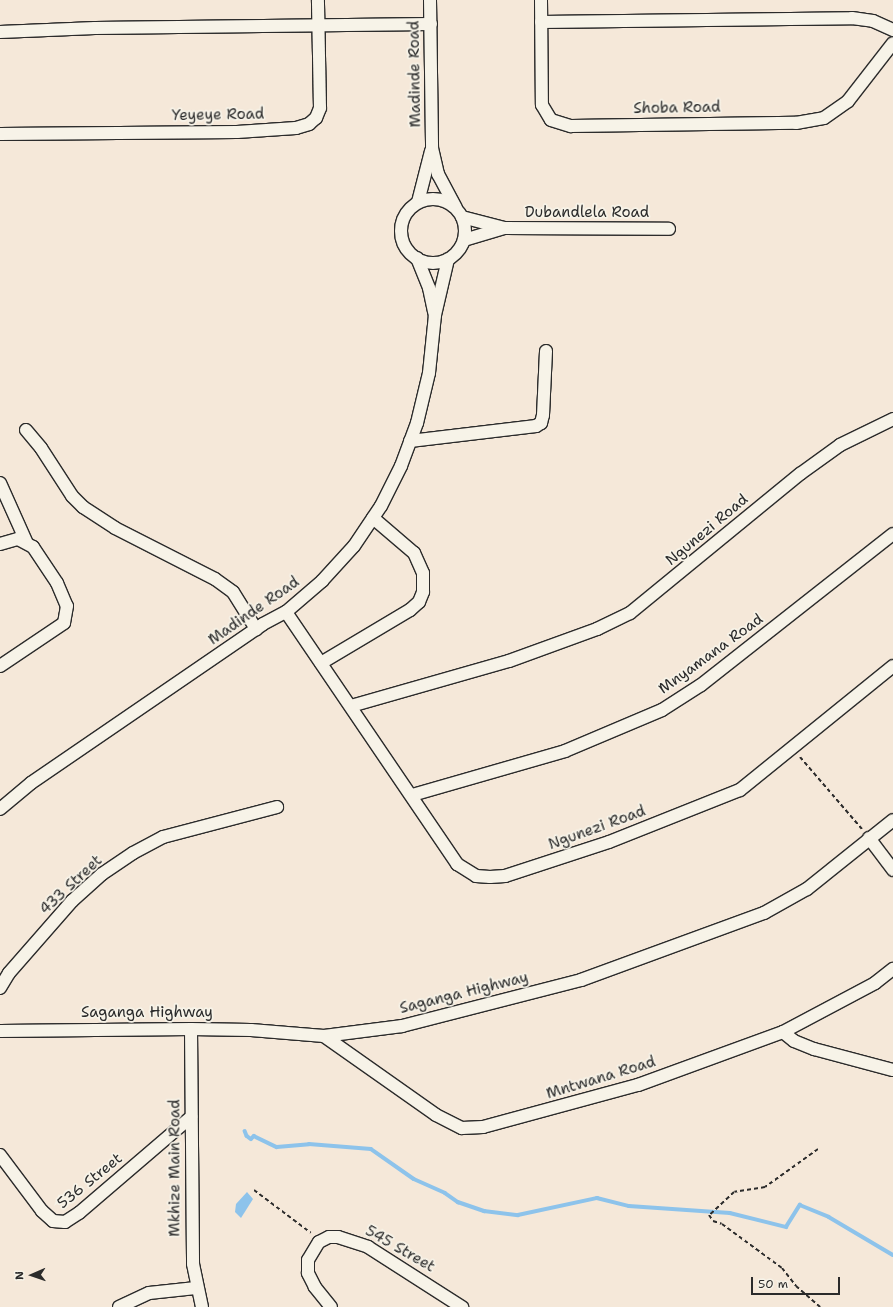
<!DOCTYPE html>
<html>
<head>
<meta charset="utf-8">
<style>
  body { margin:0 }
  #map { position:relative; width:893px; height:1307px; overflow:hidden; background:#f5e8d9; font-family:"Shantell Sans",sans-serif }
  div>[style] { position:absolute }
  .water>* { inset:0; background:#8dc3eb }
  .stream>* { height:3.5px; margin:-1.75px; padding:0 1.75px; transform-origin:1.75px; border-radius:1.75px; background:#8dc3eb }
  .path>* { height:2px; margin-top:-1px; transform-origin:0; background:repeating-linear-gradient(90deg,#2b2b2b 0 4px,transparent 0 7px) }
  .roads { filter:drop-shadow(1px 0 #2b2b2b) drop-shadow(-1px 0 #2b2b2b) drop-shadow(0 1px #2b2b2b) drop-shadow(0 -1px #2b2b2b) }
  .minor>* { height:12px; margin:-6px; padding:0 6px; transform-origin:6px; border-radius:6px; background:#f7f3e8 }
  .minor>.ring { margin:-6px; padding:0; box-sizing:content-box; background:none; border:12px solid #f7f3e8; border-radius:50% }
  span { translate:-50% -50%; white-space:nowrap; text-align:center; line-height:1.15; -webkit-text-stroke:3.5px #f7f3e8; paint-order:stroke }
  .street-label { font-size:15px; color:#2b2b2b }
  .north { position:absolute; left:12px; top:1255px; width:40px; height:40px; -webkit-text-stroke:3px #f7f3e8; paint-order:stroke; rotate:268deg; font-size:11px; font-weight:700; line-height:16px; text-align:center; color:#2b2b2b }
  .north::after { content:''; display:block; margin:auto; width:14px; height:18px; background:#2b2b2b; clip-path:polygon(50% 0,100% 100%,50% 72%,0 100%) }
  .scale { position:absolute; left:751px; top:1277px; width:89px; height:18px; box-sizing:border-box; border:2px solid #2b2b2b; border-top:0; padding-left:5px; font-size:12px; line-height:14px; white-space:nowrap; color:#2b2b2b; -webkit-text-stroke:3px #f7f3e8; paint-order:stroke }
</style>
</head>
<body>
<div id="map">
  <div class="water">
    <i style="clip-path:polygon(247px 1192px,253px 1199px,241px 1218px,235px 1212px,236px 1204px)"></i>
  </div>
  <div class="stream">
    <i style="left:245px;top:1131px;width:5px;rotate:68deg"></i>
    <i style="left:247px;top:1136px;width:5px;rotate:37deg"></i>
    <i style="left:251px;top:1139px;width:4px;rotate:-45deg"></i>
    <i style="left:254px;top:1136px;width:25px;rotate:26deg"></i>
    <i style="left:277px;top:1147px;width:32px;rotate:-5deg"></i>
    <i style="left:309px;top:1144px;width:62px;rotate:4.6deg"></i>
    <i style="left:371px;top:1149px;width:52px;rotate:34.9deg"></i>
    <i style="left:414px;top:1179px;width:34px;rotate:24deg"></i>
    <i style="left:445px;top:1193px;width:16px;rotate:35deg"></i>
    <i style="left:458px;top:1202px;width:28px;rotate:19deg"></i>
    <i style="left:484px;top:1211px;width:34px;rotate:7deg"></i>
    <i style="left:518px;top:1215px;width:81px;rotate:-12.1deg"></i>
    <i style="left:597px;top:1198px;width:33px;rotate:14deg"></i>
    <i style="left:629px;top:1206px;width:101px;rotate:4deg"></i>
    <i style="left:730px;top:1213px;width:58px;rotate:14deg"></i>
    <i style="left:786px;top:1227px;width:26px;rotate:-58deg"></i>
    <i style="left:800px;top:1205px;width:31px;rotate:22deg"></i>
    <i style="left:829px;top:1217px;width:74px;rotate:30.7deg"></i>
  </div>
  <div class="path">
    <i style="left:800px;top:757px;width:95px;rotate:49.3deg"></i>
    <i style="left:818px;top:1149px;width:65px;rotate:144.4deg"></i>
    <i style="left:765px;top:1187px;width:31px;rotate:171deg"></i>
    <i style="left:734px;top:1192px;width:34px;rotate:137deg"></i>
    <i style="left:709px;top:1215px;width:7px;rotate:56deg"></i>
    <i style="left:713px;top:1221px;width:9px;rotate:18deg"></i>
    <i style="left:722px;top:1224px;width:74px;rotate:36.3deg"></i>
    <i style="left:782px;top:1268px;width:23px;rotate:52deg"></i>
    <i style="left:796px;top:1286px;width:32px;rotate:41deg"></i>
    <i style="left:254px;top:1190px;width:71px;rotate:37deg"></i>
  </div>
  <div class="roads">
    <div class="minor">
      <i style="left:430px;top:0;width:148px;rotate:89.2deg"></i>
      <i style="left:432px;top:148px;width:27px;rotate:77deg"></i>
      <i style="left:438px;top:174px;width:38px;rotate:62deg"></i>
      <i style="left:541px;top:0;width:105px;rotate:89.5deg"></i>
      <i style="left:542px;top:105px;width:17px;rotate:59deg"></i>
      <i style="left:551px;top:120px;width:21px;rotate:17deg"></i>
      <i style="left:571px;top:126px;width:225px;rotate:-0.8deg"></i>
      <i style="left:796px;top:123px;width:28px;rotate:-10deg"></i>
      <i style="left:824px;top:118px;width:29px;rotate:-35deg"></i>
      <i style="left:848px;top:101px;width:73px;rotate:-52.2deg"></i>
      <i style="left:541px;top:22px;width:311px;rotate:-0.7deg"></i>
      <i style="left:852px;top:18px;width:21px;rotate:8deg"></i>
      <i style="left:873px;top:21px;width:22px;rotate:24deg"></i>
      <i style="left:0;top:32px;width:95px;rotate:-2.4deg"></i>
      <i style="left:95px;top:28px;width:336px;rotate:-0.7deg"></i>
      <i style="left:0;top:134px;width:237px;rotate:-0.5deg"></i>
      <i style="left:237px;top:132px;width:59px;rotate:-3.9deg"></i>
      <i style="left:296px;top:128px;width:14px;rotate:-17deg"></i>
      <i style="left:309px;top:124px;width:9px;rotate:-41deg"></i>
      <i style="left:316px;top:118px;width:11px;rotate:-68deg"></i>
      <i style="left:320px;top:108px;width:108px;rotate:-91.1deg"></i>
      <i class="ring" style="left:401px;top:199px;width:52px;height:52px"></i>
      <i style="left:418px;top:202px;width:53px;rotate:-75.7deg"></i>
      <i style="left:462px;top:217px;width:43px;rotate:14.7deg"></i>
      <i style="left:504px;top:228px;width:165px;rotate:0.3deg"></i>
      <i style="left:464px;top:240px;width:42px;rotate:-16.7deg"></i>
      <i style="left:417px;top:258px;width:32px;rotate:68deg"></i>
      <i style="left:429px;top:288px;width:25px;rotate:78deg"></i>
      <i style="left:26px;top:430px;width:23px;rotate:50deg"></i>
      <i style="left:41px;top:448px;width:57px;rotate:57.1deg"></i>
      <i style="left:72px;top:496px;width:16px;rotate:45deg"></i>
      <i style="left:83px;top:507px;width:38px;rotate:33deg"></i>
      <i style="left:115px;top:528px;width:112px;rotate:27deg"></i>
      <i style="left:215px;top:579px;width:22px;rotate:36deg"></i>
      <i style="left:233px;top:592px;width:44px;rotate:58.1deg"></i>
      <i style="left:410px;top:441px;width:127px;rotate:-6.8deg"></i>
      <i style="left:536px;top:426px;width:6px;rotate:-31deg"></i>
      <i style="left:541px;top:423px;width:8px;rotate:-76deg"></i>
      <i style="left:543px;top:415px;width:64px;rotate:-87.3deg"></i>
      <i style="left:0;top:483px;width:64px;rotate:65.9deg"></i>
      <i style="left:0;top:544px;width:19px;rotate:-16deg"></i>
      <i style="left:18px;top:539px;width:17px;rotate:28deg"></i>
      <i style="left:33px;top:547px;width:43px;rotate:56.3deg"></i>
      <i style="left:57px;top:583px;width:25px;rotate:67deg"></i>
      <i style="left:67px;top:606px;width:17px;rotate:100deg"></i>
      <i style="left:64px;top:623px;width:77px;rotate:146.1deg"></i>
      <i style="left:286px;top:612px;width:305px;rotate:55.8deg"></i>
      <i style="left:457px;top:864px;width:22px;rotate:32deg"></i>
      <i style="left:476px;top:876px;width:14px;rotate:4deg"></i>
      <i style="left:490px;top:877px;width:15px;rotate:-4deg"></i>
      <i style="left:505px;top:876px;width:109px;rotate:-18.1deg"></i>
      <i style="left:609px;top:842px;width:141px;rotate:-21.7deg"></i>
      <i style="left:740px;top:790px;width:197px;rotate:-39deg"></i>
      <i style="left:321px;top:663px;width:104px;rotate:-30.8deg"></i>
      <i style="left:410px;top:610px;width:12px;rotate:-42deg"></i>
      <i style="left:419px;top:602px;width:11px;rotate:-68deg"></i>
      <i style="left:423px;top:592px;width:19px;rotate:-90deg"></i>
      <i style="left:423px;top:573px;width:22px;rotate:-114deg"></i>
      <i style="left:414px;top:553px;width:54px;rotate:-139.5deg"></i>
      <i style="left:351px;top:706px;width:164px;rotate:-15.9deg"></i>
      <i style="left:509px;top:661px;width:94px;rotate:-20deg"></i>
      <i style="left:597px;top:629px;width:37px;rotate:-26deg"></i>
      <i style="left:630px;top:613px;width:220px;rotate:-39.3deg"></i>
      <i style="left:800px;top:474px;width:49px;rotate:-35.9deg"></i>
      <i style="left:840px;top:445px;width:59px;rotate:-26.1deg"></i>
      <i style="left:412px;top:795px;width:159px;rotate:-16deg"></i>
      <i style="left:565px;top:751px;width:105px;rotate:-22.9deg"></i>
      <i style="left:662px;top:710px;width:46px;rotate:-32.7deg"></i>
      <i style="left:701px;top:685px;width:244px;rotate:-38.2deg"></i>
      <i style="left:0;top:809px;width:40px;rotate:-40deg"></i>
      <i style="left:31px;top:783px;width:281px;rotate:-34.4deg"></i>
      <i style="left:263px;top:624px;width:26px;rotate:-28deg"></i>
      <i style="left:286px;top:612px;width:48px;rotate:-40.7deg"></i>
      <i style="left:322px;top:581px;width:47px;rotate:-47.6deg"></i>
      <i style="left:354px;top:546px;width:48px;rotate:-56deg"></i>
      <i style="left:381px;top:506px;width:45px;rotate:-63.4deg"></i>
      <i style="left:401px;top:466px;width:46px;rotate:-69.6deg"></i>
      <i style="left:417px;top:423px;width:51px;rotate:-76.5deg"></i>
      <i style="left:429px;top:373px;width:58px;rotate:-84.1deg"></i>
      <i style="left:435px;top:315px;width:57px;rotate:-76.9deg"></i>
      <i style="left:869px;top:838px;width:40px;rotate:53deg"></i>
      <i style="left:0;top:988px;width:17px;rotate:-59deg"></i>
      <i style="left:9px;top:973px;width:96px;rotate:-48.8deg"></i>
      <i style="left:72px;top:901px;width:40px;rotate:-42deg"></i>
      <i style="left:102px;top:874px;width:37px;rotate:-34deg"></i>
      <i style="left:133px;top:853px;width:34px;rotate:-28deg"></i>
      <i style="left:163px;top:837px;width:118px;rotate:-14.7deg"></i>
      <i style="left:191px;top:1029px;width:235px;rotate:89.5deg"></i>
      <i style="left:193px;top:1264px;width:44px;rotate:78.2deg"></i>
      <i style="left:0;top:1031px;width:191px;rotate:-0.6deg"></i>
      <i style="left:191px;top:1029px;width:60px;rotate:1deg"></i>
      <i style="left:251px;top:1030px;width:73px;rotate:4.7deg"></i>
      <i style="left:324px;top:1036px;width:79px;rotate:-7.3deg"></i>
      <i style="left:402px;top:1026px;width:185px;rotate:-14.4deg"></i>
      <i style="left:581px;top:980px;width:195px;rotate:-20.1deg"></i>
      <i style="left:764px;top:913px;width:49px;rotate:-29.2deg"></i>
      <i style="left:807px;top:889px;width:110px;rotate:-38.7deg"></i>
      <i style="left:783px;top:1032px;width:14px;rotate:39deg"></i>
      <i style="left:794px;top:1041px;width:22px;rotate:22deg"></i>
      <i style="left:814px;top:1049px;width:82px;rotate:14.9deg"></i>
      <i style="left:324px;top:1036px;width:137px;rotate:35.2deg"></i>
      <i style="left:436px;top:1115px;width:29px;rotate:27deg"></i>
      <i style="left:462px;top:1128px;width:21px;rotate:-3deg"></i>
      <i style="left:483px;top:1127px;width:161px;rotate:-15.2deg"></i>
      <i style="left:638px;top:1085px;width:154px;rotate:-20.1deg"></i>
      <i style="left:783px;top:1032px;width:104px;rotate:-28deg"></i>
      <i style="left:875px;top:983px;width:23px;rotate:-38deg"></i>
      <i style="left:0;top:1155px;width:70px;rotate:53.1deg"></i>
      <i style="left:42px;top:1211px;width:15px;rotate:42deg"></i>
      <i style="left:53px;top:1221px;width:12px;rotate:5deg"></i>
      <i style="left:65px;top:1222px;width:17px;rotate:-33deg"></i>
      <i style="left:79px;top:1213px;width:148px;rotate:-40.6deg"></i>
      <i style="left:119px;top:1307px;width:33px;rotate:-25deg"></i>
      <i style="left:149px;top:1293px;width:47px;rotate:-6.1deg"></i>
      <i style="left:331px;top:1307px;width:26px;rotate:-129deg"></i>
      <i style="left:315px;top:1287px;width:16px;rotate:-117deg"></i>
      <i style="left:308px;top:1273px;width:13px;rotate:-90deg"></i>
      <i style="left:308px;top:1260px;width:21px;rotate:-59deg"></i>
      <i style="left:319px;top:1242px;width:11px;rotate:-27deg"></i>
      <i style="left:329px;top:1237px;width:9px"></i>
      <i style="left:338px;top:1237px;width:32px;rotate:18deg"></i>
      <i style="left:368px;top:1247px;width:112px;rotate:32.6deg"></i>
    </div>
  </div>
  <div class="street-label">
    <span style="left:415px;top:74px;rotate:-91deg">Madinde Road</span>
    <span style="left:677px;top:108px;rotate:-1deg">Shoba Road</span>
    <span style="left:218px;top:115px;rotate:-1deg">Yeyeye Road</span>
    <span style="left:587px;top:213px">Dubandlela Road</span>
    <span style="left:707px;top:530px;rotate:-40deg">Ngunezi Road</span>
    <span style="left:254px;top:611px;rotate:-35deg">Madinde Road</span>
    <span style="left:711px;top:654px;rotate:-36deg">Mnyamana Road</span>
    <span style="left:597px;top:828px;rotate:-20deg">Ngunezi Road</span>
    <span style="left:71px;top:885px;rotate:-43deg">433 Street</span>
    <span style="left:464px;top:993px;rotate:-14deg">Saganga Highway</span>
    <span style="left:147px;top:1013px">Saganga Highway</span>
    <span style="left:601px;top:1078px;rotate:-17deg">Mntwana Road</span>
    <span style="left:175px;top:1168px;rotate:-90deg">Mkhize Main Road</span>
    <span style="left:90px;top:1181px;rotate:-39deg">536 Street</span>
    <span style="left:400px;top:1249px;rotate:30deg">545 Street</span>
  </div>
  <div class="north">N</div>
  <div class="scale">50 m</div>
</div>
</body>
</html>
